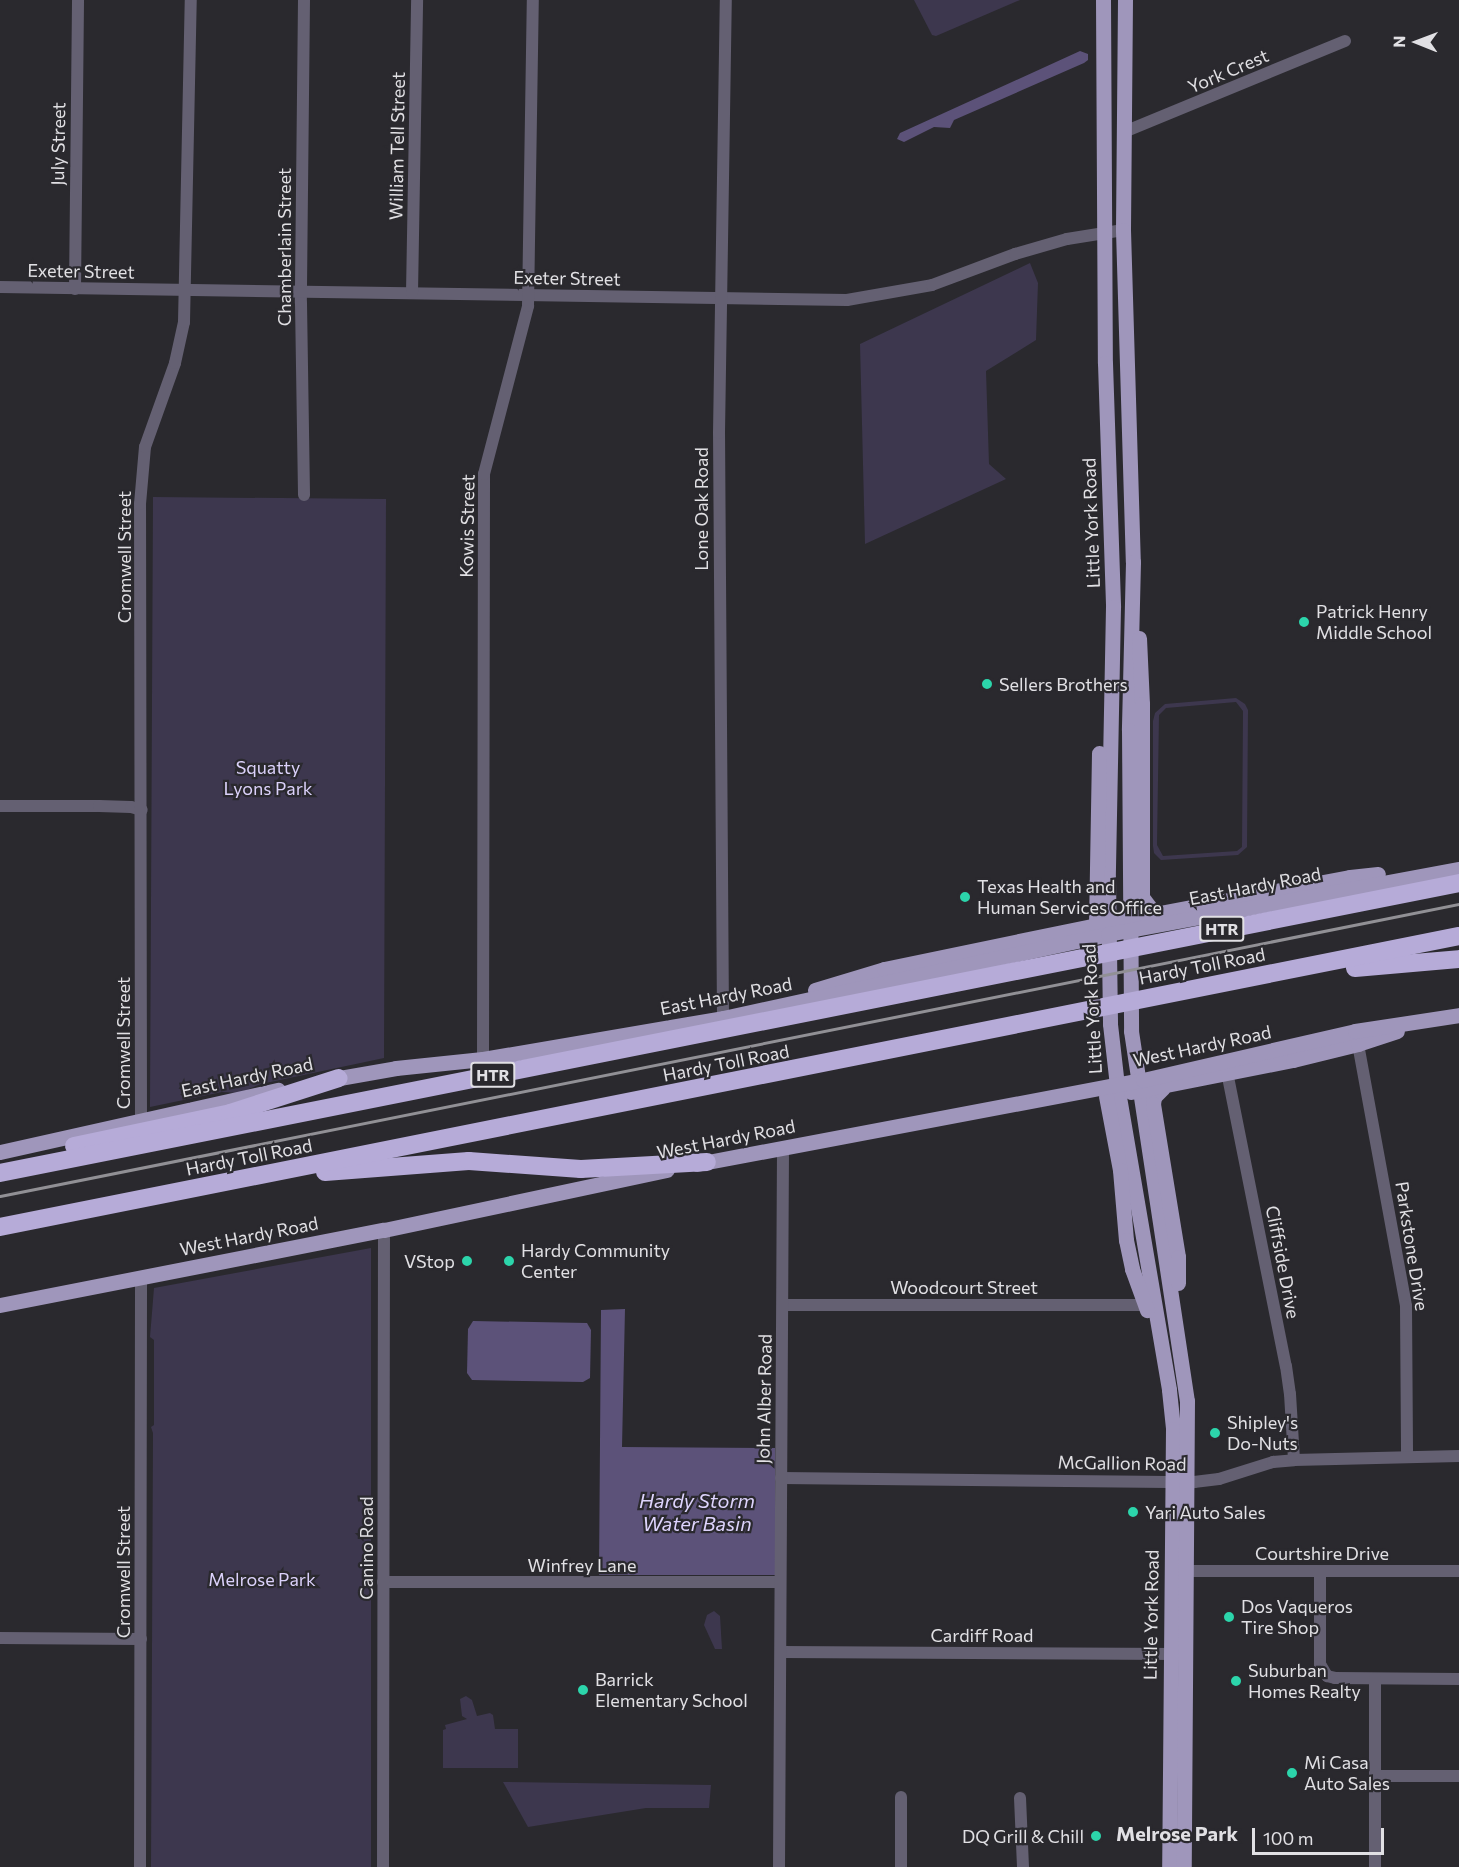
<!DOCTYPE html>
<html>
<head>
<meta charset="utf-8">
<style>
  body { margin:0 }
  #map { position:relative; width:1459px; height:1867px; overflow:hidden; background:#2a292e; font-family:Commissioner,sans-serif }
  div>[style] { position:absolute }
  .green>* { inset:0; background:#3d374e }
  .water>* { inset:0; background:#5c5279 }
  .minor>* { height:12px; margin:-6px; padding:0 6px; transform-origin:6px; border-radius:6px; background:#646072 }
  .major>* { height:15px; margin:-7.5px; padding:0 7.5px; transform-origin:7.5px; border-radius:7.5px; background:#9f96bb }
  .highway>* { height:18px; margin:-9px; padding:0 9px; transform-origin:9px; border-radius:9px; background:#b6abd8 }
  .rail>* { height:3px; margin:-1.5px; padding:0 1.5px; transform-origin:1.5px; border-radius:1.5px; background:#919095 }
  .dots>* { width:16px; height:16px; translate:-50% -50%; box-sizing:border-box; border:3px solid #2a292e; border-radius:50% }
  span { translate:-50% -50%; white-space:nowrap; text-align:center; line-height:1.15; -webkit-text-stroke:4.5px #2a292e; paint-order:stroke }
  .shield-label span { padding:2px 4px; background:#2a292e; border:2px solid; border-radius:4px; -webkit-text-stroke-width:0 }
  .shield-label { font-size:16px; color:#e1e0e4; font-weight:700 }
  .street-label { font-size:18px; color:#e1e0e4 }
  .poi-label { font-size:18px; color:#e1e0e4 }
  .left { translate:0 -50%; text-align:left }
  .right { translate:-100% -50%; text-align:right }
  .park-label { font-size:18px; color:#dbd1fa }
  .water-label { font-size:20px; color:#ded4fd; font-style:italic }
  .neighbourhood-label { font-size:20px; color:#e1e0e4; font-weight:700 }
  .north { position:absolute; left:1387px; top:12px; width:60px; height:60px; -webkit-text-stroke:4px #2a292e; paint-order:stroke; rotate:271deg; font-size:16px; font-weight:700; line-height:24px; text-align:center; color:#e1e0e4 }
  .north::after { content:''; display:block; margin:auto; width:21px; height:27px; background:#e1e0e4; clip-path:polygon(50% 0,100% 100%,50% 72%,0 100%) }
  .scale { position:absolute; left:1252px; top:1828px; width:132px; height:27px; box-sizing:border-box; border:3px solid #e1e0e4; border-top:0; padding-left:8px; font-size:18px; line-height:21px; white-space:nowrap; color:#e1e0e4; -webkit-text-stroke:4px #2a292e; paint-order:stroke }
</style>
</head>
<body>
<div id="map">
  <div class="green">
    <i style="clip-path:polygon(914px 0,1020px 0,936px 36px,932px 35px)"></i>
    <i style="clip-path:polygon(1030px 263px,1038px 283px,1036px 340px,986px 371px,989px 464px,1006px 479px,865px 544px,860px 344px)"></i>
    <i style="clip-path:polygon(153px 497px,386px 499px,384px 1058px,261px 1084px,239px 1093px,222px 1092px,150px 1107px)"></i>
    <i style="clip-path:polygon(evenodd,1236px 698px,1245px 704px,1248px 710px,1247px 847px,1238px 855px,1161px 860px,1154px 853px,1153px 846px,1153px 721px,1155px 713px,1165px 704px,1236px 698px,1236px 702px,1243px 711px,1242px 847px,1237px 851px,1163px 856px,1157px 845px,1159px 715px,1166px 708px,1236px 702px)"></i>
    <i style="clip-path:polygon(371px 1248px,371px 1867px,151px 1867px,153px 1433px,151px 1427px,154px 1425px,154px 1340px,150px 1337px,154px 1288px)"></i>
    <i style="clip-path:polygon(714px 1611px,720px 1616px,722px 1649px,715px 1649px,704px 1625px,707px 1615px)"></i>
    <i style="clip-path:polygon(466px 1696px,472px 1700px,477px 1716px,490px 1713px,493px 1715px,495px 1729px,518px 1729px,518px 1768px,443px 1768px,443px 1730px,446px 1729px,445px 1725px,467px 1719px,462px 1716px,460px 1699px)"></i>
    <i style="clip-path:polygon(503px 1782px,711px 1785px,709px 1808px,646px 1808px,528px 1827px)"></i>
  </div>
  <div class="water">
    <i style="clip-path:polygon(1080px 51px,1088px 54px,1088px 60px,1084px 63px,954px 120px,950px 128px,934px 127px,904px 142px,897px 139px,900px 133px)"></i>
    <i style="clip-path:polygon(625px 1309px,622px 1447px,775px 1448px,775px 1575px,599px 1575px,601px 1310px)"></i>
    <i style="clip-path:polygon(473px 1321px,587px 1323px,591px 1330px,590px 1378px,583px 1382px,472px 1380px,467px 1373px,468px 1329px)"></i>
  </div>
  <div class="minor">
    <i style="left:304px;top:0;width:303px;rotate:90.6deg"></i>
    <i style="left:301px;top:303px;width:192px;rotate:89.1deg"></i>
    <i style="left:1124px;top:132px;width:239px;rotate:-22.4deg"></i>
    <i style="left:0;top:287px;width:847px;rotate:0.88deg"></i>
    <i style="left:847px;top:300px;width:86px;rotate:-10deg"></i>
    <i style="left:932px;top:285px;width:89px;rotate:-20.5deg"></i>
    <i style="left:1015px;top:254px;width:54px;rotate:-16.1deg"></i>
    <i style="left:1067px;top:239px;width:57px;rotate:-9.1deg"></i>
    <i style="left:75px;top:289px;width:289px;rotate:-89.4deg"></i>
    <i style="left:412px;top:293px;width:293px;rotate:-89deg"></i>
    <i style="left:0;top:806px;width:99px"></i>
    <i style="left:99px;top:806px;width:32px;rotate:2deg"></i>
    <i style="left:131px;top:807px;width:11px;rotate:15deg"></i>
    <i style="left:723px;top:1018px;width:585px;rotate:-90.39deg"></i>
    <i style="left:719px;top:433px;width:433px;rotate:-89.1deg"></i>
    <i style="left:1358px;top:1044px;width:266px;rotate:79.6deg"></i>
    <i style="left:1406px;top:1306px;width:150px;rotate:89.6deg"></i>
    <i style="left:483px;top:1059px;width:585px;rotate:-89.9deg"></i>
    <i style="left:484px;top:474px;width:174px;rotate:-75.3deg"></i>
    <i style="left:528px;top:306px;width:306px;rotate:-89.1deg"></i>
    <i style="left:1227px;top:1072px;width:300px;rotate:78.7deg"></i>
    <i style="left:1286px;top:1366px;width:28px;rotate:82deg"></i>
    <i style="left:1290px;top:1394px;width:66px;rotate:86.5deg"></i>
    <i style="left:141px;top:1120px;width:616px;rotate:-90.09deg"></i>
    <i style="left:140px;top:504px;width:57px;rotate:-85deg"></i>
    <i style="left:145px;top:447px;width:89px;rotate:-70.3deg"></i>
    <i style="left:175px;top:363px;width:42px;rotate:-77.6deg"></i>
    <i style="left:184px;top:322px;width:322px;rotate:-88.8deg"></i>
    <i style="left:783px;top:1305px;width:362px"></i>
    <i style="left:781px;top:1478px;width:413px;rotate:0.6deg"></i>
    <i style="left:1194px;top:1482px;width:25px;rotate:-7deg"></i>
    <i style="left:1219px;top:1479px;width:57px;rotate:-17.5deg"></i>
    <i style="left:1273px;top:1462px;width:21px;rotate:-5deg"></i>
    <i style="left:1294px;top:1460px;width:165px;rotate:-1.4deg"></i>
    <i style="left:1186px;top:1571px;width:273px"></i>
    <i style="left:1320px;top:1571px;width:93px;rotate:90deg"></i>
    <i style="left:1320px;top:1664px;width:14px;rotate:60deg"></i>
    <i style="left:1327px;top:1676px;width:8px;rotate:14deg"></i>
    <i style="left:1335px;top:1678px;width:124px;rotate:0.5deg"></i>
    <i style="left:383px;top:1582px;width:397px"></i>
    <i style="left:0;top:1638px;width:141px;rotate:0.4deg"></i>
    <i style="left:781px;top:1652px;width:398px;rotate:0.3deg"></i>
    <i style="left:1375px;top:1679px;width:188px;rotate:90deg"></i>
    <i style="left:1375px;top:1776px;width:84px"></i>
    <i style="left:901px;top:1797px;width:70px;rotate:90deg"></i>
    <i style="left:1020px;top:1798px;width:69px;rotate:87.5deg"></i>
    <i style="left:140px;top:1867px;width:590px;rotate:-89.9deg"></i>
    <i style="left:383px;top:1867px;width:637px;rotate:-89.91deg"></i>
    <i style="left:779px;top:1867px;width:719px;rotate:-89.68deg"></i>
  </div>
  <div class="major">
    <i style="left:1103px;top:0;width:363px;rotate:89.7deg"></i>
    <i style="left:1105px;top:363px;width:244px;rotate:88.1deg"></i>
    <i style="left:1113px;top:607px;width:271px;rotate:91.1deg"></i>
    <i style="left:1108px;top:878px;width:146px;rotate:89.2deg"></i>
    <i style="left:1110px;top:1024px;width:61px;rotate:83.5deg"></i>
    <i style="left:1117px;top:1085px;width:309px;rotate:80.3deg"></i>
    <i style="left:1169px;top:1390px;width:39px;rotate:84deg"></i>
    <i style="left:1173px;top:1429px;width:438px;rotate:90.5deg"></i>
    <i style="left:1125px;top:0;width:230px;rotate:90.5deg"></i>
    <i style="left:1123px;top:230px;width:332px;rotate:88.3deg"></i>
    <i style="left:1133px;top:562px;width:168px;rotate:91.4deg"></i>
    <i style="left:1129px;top:730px;width:301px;rotate:89.6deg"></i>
    <i style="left:1131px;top:1031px;width:374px;rotate:81.4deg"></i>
    <i style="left:1187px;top:1401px;width:466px;rotate:90.4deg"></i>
    <i style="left:1139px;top:638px;width:66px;rotate:87.4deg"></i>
    <i style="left:1142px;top:704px;width:193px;rotate:90deg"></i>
    <i style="left:1142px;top:897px;width:20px;rotate:53deg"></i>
    <i style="left:1096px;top:925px;width:172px;rotate:-89deg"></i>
    <i style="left:815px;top:990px;width:72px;rotate:-16.9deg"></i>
    <i style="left:884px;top:969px;width:217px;rotate:-11.7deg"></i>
    <i style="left:1096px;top:925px;width:258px;rotate:-10.7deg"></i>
    <i style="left:1350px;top:877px;width:28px;rotate:-6deg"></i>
    <i style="left:328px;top:1080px;width:69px;rotate:-10deg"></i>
    <i style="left:396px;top:1068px;width:87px;rotate:-5.9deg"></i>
    <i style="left:483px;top:1059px;width:243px;rotate:-9.7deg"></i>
    <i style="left:723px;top:1018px;width:394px;rotate:-12.3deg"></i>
    <i style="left:1108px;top:934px;width:357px;rotate:-10.5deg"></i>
    <i style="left:1163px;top:1088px;width:13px;rotate:135deg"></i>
    <i style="left:1154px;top:1097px;width:7px;rotate:98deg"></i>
    <i style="left:1153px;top:1104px;width:155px;rotate:80.7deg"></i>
    <i style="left:1178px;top:1257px;width:26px;rotate:90deg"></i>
    <i style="left:1131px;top:1092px;width:165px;rotate:-11.2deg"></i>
    <i style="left:1293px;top:1060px;width:67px;rotate:-13.8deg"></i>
    <i style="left:1358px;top:1044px;width:41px;rotate:-18.4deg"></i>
    <i style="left:1106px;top:1096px;width:75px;rotate:79.3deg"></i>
    <i style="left:1120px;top:1170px;width:70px;rotate:85.1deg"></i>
    <i style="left:1126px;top:1240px;width:30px;rotate:78deg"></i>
    <i style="left:1132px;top:1269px;width:44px;rotate:69.9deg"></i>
    <i style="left:0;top:1152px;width:285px;rotate:-12.6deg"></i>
    <i style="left:697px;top:1164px;width:454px;rotate:-10.7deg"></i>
    <i style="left:1143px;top:1080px;width:218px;rotate:-13deg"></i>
    <i style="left:1355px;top:1031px;width:105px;rotate:-8.7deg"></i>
    <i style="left:0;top:1305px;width:391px;rotate:-11.1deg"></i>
    <i style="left:384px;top:1230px;width:289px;rotate:-12deg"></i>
  </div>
  <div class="highway">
    <i style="left:1355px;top:968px;width:104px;rotate:-4.9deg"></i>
    <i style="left:74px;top:1146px;width:159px;rotate:-11.9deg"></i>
    <i style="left:230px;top:1113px;width:114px;rotate:-17.8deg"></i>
    <i style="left:325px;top:1172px;width:144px;rotate:-4.4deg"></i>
    <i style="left:469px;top:1161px;width:112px;rotate:4.1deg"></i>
    <i style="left:581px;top:1169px;width:126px;rotate:-3.2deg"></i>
    <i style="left:0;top:1173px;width:1488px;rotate:-11.24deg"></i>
    <i style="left:0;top:1227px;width:1488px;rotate:-11.28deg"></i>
  </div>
  <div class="rail">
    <i style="left:0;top:1196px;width:1488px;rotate:-11.32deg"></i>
  </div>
  <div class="dots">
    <i style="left:1304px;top:622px;background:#2cd5ab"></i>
    <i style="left:987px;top:684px;background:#2cd5ab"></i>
    <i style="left:965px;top:897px;background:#2cd5ab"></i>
    <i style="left:467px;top:1261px;background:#2cd5ab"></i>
    <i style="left:509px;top:1261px;background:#2cd5ab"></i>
    <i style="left:1215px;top:1433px;background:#2cd5ab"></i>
    <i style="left:1133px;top:1512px;background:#2cd5ab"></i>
    <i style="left:1229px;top:1617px;background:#2cd5ab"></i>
    <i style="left:1236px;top:1681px;background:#2cd5ab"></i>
    <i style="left:583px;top:1690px;background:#2cd5ab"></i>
    <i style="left:1292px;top:1773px;background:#2cd5ab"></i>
    <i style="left:1096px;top:1836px;background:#2cd5ab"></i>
  </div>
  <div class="shield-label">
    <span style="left:1222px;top:929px">HTR</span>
    <span style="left:493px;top:1075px">HTR</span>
  </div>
  <div class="street-label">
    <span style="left:1228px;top:71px;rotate:-23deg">York Crest</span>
    <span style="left:58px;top:144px;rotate:-89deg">July Street</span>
    <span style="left:397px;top:146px;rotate:-89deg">William Tell Street</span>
    <span style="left:284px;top:247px;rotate:-90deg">Chamberlain Street</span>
    <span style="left:81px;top:271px;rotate:1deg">Exeter Street</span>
    <span style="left:567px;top:278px;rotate:1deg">Exeter Street</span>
    <span style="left:701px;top:509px;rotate:-90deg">Lone Oak Road</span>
    <span style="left:1091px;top:523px;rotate:-92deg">Little York Road</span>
    <span style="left:467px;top:526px;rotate:-89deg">Kowis Street</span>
    <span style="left:124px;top:557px;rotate:-90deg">Cromwell Street</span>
    <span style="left:1255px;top:886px;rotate:-11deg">East Hardy Road</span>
    <span style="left:1202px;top:966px;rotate:-11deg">Hardy Toll Road</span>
    <span style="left:726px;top:996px;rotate:-11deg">East Hardy Road</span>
    <span style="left:1092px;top:1009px;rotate:-93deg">Little York Road</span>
    <span style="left:123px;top:1043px;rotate:-90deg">Cromwell Street</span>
    <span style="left:1202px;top:1046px;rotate:-12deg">West Hardy Road</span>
    <span style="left:726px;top:1063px;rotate:-11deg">Hardy Toll Road</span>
    <span style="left:247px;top:1077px;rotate:-12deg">East Hardy Road</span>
    <span style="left:726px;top:1139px;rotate:-11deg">West Hardy Road</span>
    <span style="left:249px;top:1157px;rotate:-11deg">Hardy Toll Road</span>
    <span style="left:249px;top:1236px;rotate:-11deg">West Hardy Road</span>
    <span style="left:1412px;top:1246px;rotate:81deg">Parkstone Drive</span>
    <span style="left:1283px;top:1262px;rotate:79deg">Cliffside Drive</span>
    <span style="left:964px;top:1287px">Woodcourt Street</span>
    <span style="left:764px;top:1399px;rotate:-89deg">John Alber Road</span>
    <span style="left:1122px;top:1463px;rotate:1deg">McGallion Road</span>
    <span style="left:366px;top:1548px;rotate:-90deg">Canino Road</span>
    <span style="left:1322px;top:1553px">Courtshire Drive</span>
    <span style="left:582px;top:1565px">Winfrey Lane</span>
    <span style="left:123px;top:1572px;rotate:-90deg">Cromwell Street</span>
    <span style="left:1151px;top:1615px;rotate:-89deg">Little York Road</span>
    <span style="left:982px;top:1635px">Cardiff Road</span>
  </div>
  <div class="poi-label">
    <span class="left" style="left:1316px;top:622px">Patrick Henry<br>Middle School</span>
    <span class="left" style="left:999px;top:684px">Sellers Brothers</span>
    <span class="left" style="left:977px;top:897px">Texas Health and<br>Human Services Office</span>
    <span class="left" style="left:521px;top:1261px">Hardy Community<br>Center</span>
    <span class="right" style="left:455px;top:1261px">VStop</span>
    <span class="left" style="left:1227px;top:1433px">Shipley's<br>Do-Nuts</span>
    <span class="left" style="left:1145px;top:1512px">Yari Auto Sales</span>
    <span class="left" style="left:1241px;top:1617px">Dos Vaqueros<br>Tire Shop</span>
    <span class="left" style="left:1248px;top:1681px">Suburban<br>Homes Realty</span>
    <span class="left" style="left:595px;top:1690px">Barrick<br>Elementary School</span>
    <span class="left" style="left:1304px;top:1773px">Mi Casa<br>Auto Sales</span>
    <span class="right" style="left:1084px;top:1836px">DQ Grill &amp; Chill</span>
  </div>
  <div class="park-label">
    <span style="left:268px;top:778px">Squatty<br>Lyons Park</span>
    <span style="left:262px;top:1579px">Melrose Park</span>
  </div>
  <div class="water-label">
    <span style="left:697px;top:1512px">Hardy Storm<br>Water Basin</span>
  </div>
  <div class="neighbourhood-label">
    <span style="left:1177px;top:1833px">Melrose Park</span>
  </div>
  <div class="north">N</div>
  <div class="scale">100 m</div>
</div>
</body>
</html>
